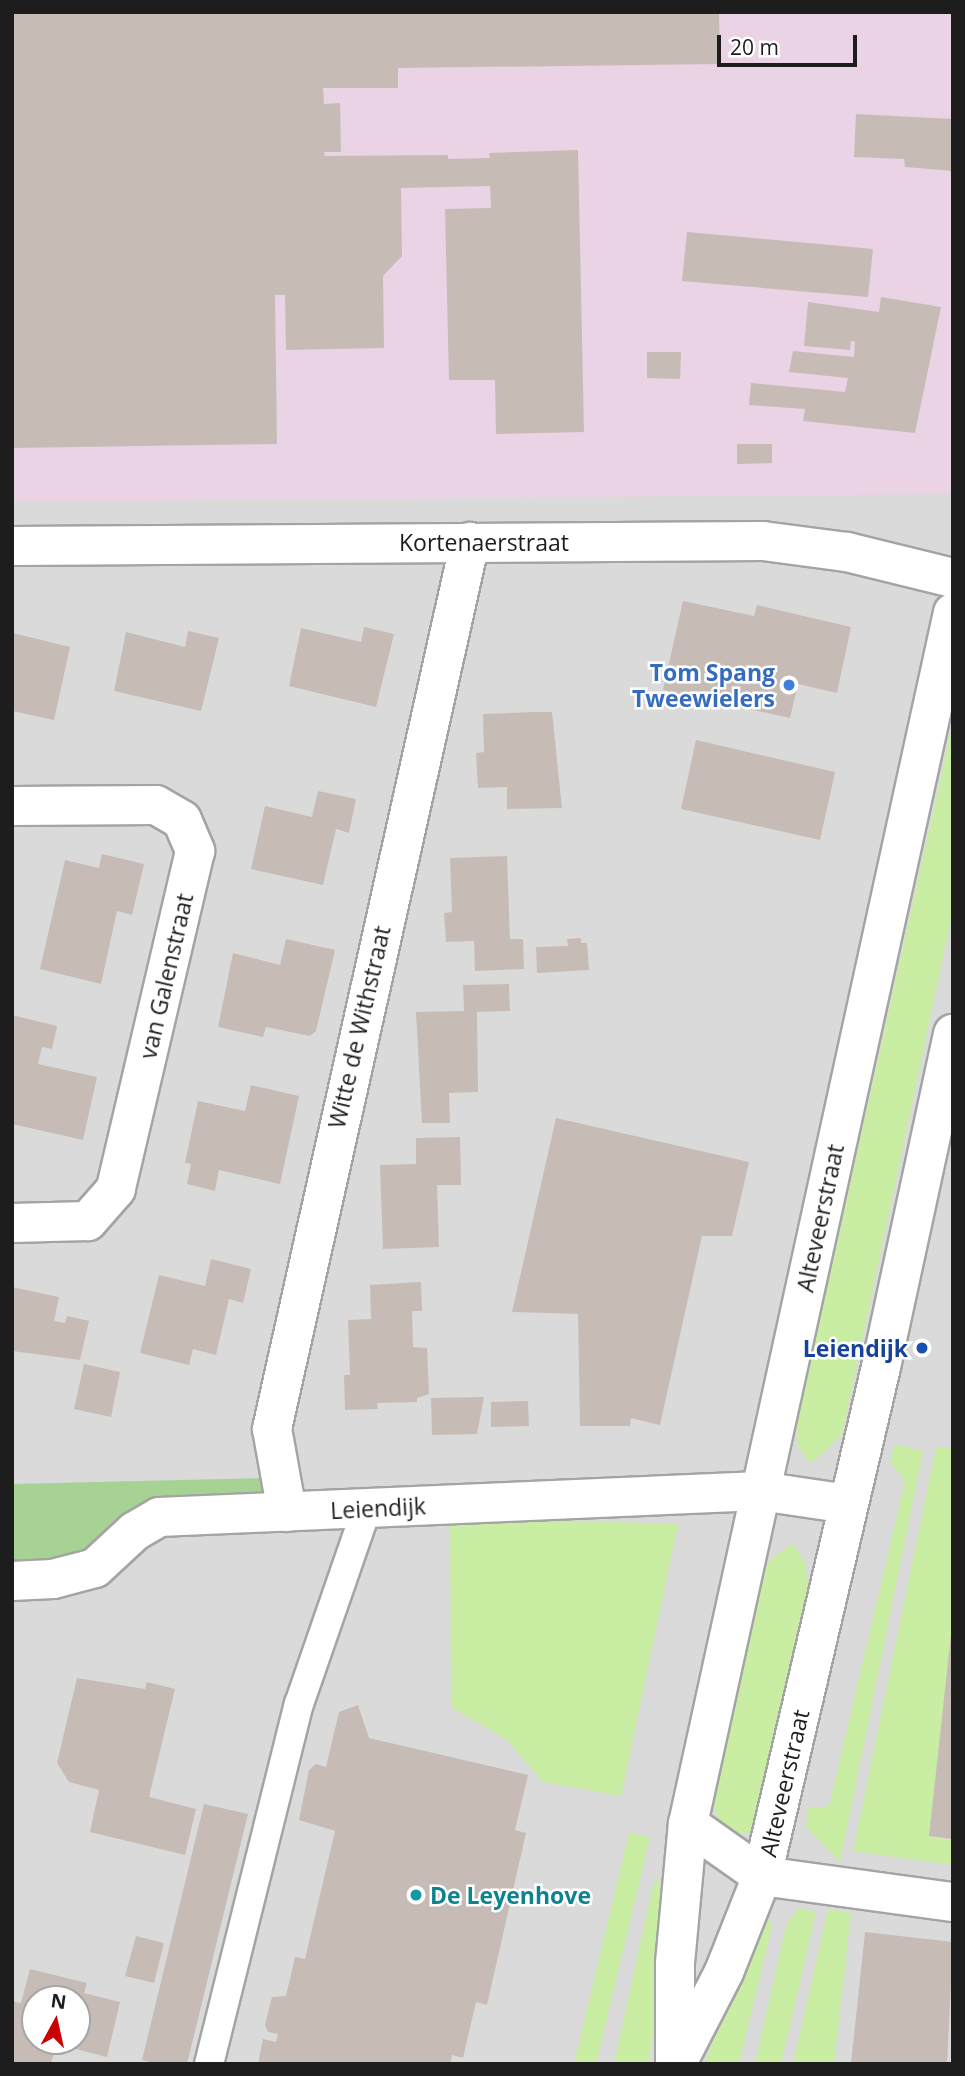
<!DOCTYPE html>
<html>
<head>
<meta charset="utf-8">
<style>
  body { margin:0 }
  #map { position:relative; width:965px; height:2076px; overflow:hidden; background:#efeae2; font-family:"Open Sans",sans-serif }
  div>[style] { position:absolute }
  .residential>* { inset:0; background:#dbdada }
  .industrial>* { inset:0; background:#e9d3e5 }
  .grass>* { inset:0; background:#c9eea3 }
  .forest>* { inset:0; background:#a6d293 }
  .building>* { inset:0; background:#c7bcb5 }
  .roads { filter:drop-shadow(2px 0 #a4a4a4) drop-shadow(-2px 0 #a4a4a4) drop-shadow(0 2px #a4a4a4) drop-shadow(0 -2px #a4a4a4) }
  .service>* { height:28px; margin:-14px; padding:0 14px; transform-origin:14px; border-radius:14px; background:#fff }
  .minor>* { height:38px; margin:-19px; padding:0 19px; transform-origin:19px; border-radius:19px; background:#fff }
  .tertiary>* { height:38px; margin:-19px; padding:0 19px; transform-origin:19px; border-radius:19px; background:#fff }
  .dots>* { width:19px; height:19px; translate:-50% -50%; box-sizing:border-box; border:4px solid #fff; border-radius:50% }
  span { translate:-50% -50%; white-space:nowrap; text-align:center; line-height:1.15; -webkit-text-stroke:5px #fff; paint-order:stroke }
  .street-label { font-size:23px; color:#1d1d1d }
  .shop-label { font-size:23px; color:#366cbe; font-weight:700 }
  .right { translate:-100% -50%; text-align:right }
  .transit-label { font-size:23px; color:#164399; font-weight:700 }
  .culture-label { font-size:23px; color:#0d838f; font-weight:700 }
  .left { translate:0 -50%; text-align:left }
  .frame { position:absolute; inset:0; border:14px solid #1d1d1d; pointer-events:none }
  .north { position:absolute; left:21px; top:1985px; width:70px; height:70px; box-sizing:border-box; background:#fff; border:2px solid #a5a5a5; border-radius:50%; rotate:8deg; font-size:19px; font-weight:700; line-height:28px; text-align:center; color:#1d1d1d }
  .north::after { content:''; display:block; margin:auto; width:24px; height:32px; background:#ca0002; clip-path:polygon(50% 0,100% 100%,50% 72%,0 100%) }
  .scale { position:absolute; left:717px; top:35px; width:140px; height:32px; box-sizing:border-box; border:4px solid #1d1d1d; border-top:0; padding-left:9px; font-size:21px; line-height:24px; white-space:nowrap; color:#1d1d1d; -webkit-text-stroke:5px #fff; paint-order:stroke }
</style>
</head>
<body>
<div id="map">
  <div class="residential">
    <i style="clip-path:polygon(evenodd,12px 12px,953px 12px,953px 2064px,12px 2064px,12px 12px,35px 1999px,77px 1999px,77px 2041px,35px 2041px,35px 1999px)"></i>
  </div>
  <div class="industrial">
    <i style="clip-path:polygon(12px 12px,953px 12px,953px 494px,12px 502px)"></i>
  </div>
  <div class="grass">
    <i style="clip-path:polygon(953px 722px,953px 910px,842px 1435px,810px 1464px,797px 1445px,797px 1423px)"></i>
    <i style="clip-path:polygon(895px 1444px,923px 1451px,840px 1862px,806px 1827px,808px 1808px,829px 1806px,905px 1481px,890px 1461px)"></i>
    <i style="clip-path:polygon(936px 1447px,953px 1449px,953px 1618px,929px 1836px,953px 1841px,953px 1865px,853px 1851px)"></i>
    <i style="clip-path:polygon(450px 1517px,678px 1524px,621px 1796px,543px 1782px,506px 1739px,451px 1707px)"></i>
    <i style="clip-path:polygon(793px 1543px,805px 1563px,808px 1584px,762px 1806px,755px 1831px,737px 1835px,720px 1828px,711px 1792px,756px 1579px,771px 1559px)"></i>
    <i style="clip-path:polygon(629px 1832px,650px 1837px,596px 2064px,574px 2064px)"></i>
    <i style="clip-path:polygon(659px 1878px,661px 1965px,649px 2064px,614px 2064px,653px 1885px)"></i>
    <i style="clip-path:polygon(799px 1908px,816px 1912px,781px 2064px,755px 2064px,786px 1925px)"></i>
    <i style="clip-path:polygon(828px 1909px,851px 1913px,834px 2064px,793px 2064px)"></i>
    <i style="clip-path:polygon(773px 1921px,739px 2064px,704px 2064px,743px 1961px,765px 1923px)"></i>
  </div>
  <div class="forest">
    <i style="clip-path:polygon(269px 1478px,265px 1492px,256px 1497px,137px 1507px,123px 1515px,84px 1557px,12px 1568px,12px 1484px)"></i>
  </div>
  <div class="building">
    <i style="clip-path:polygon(12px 12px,719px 12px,720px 64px,398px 68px,398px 88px,323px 88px,324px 104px,340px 103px,341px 152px,324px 152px,325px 156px,448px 155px,448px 159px,490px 158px,489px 153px,578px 150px,584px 432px,496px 434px,495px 380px,449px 380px,445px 209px,491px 208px,490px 186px,401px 188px,402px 256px,383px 276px,384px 348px,286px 350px,285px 295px,275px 295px,277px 444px,12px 448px)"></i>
    <i style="clip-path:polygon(856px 114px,953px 119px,953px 171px,905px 167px,904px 159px,854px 157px)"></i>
    <i style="clip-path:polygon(687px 232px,873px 249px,868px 297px,682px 281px)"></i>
    <i style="clip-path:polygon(881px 297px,941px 307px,915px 433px,803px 421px,805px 409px,749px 405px,751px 383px,845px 392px,848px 378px,789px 372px,793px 351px,854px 357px,855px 342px,851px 341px,850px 350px,804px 346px,808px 302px,879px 312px)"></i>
    <i style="clip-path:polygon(647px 352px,681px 352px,680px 379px,647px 378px)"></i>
    <i style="clip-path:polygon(737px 444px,772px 444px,772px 463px,737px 464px)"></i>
    <i style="clip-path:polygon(683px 601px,754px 616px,757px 605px,851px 627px,837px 693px,798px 684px,790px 718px,663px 690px)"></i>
    <i style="clip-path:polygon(364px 627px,394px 634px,376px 707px,289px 686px,301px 628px,361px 642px)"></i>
    <i style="clip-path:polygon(188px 631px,219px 638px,201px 711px,114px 691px,126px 632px,185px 647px)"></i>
    <i style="clip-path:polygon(13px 633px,70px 647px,54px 720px,12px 711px)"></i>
    <i style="clip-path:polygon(534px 712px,552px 712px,562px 808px,507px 809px,507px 787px,478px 788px,476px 753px,484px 752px,483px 714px)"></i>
    <i style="clip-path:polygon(696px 740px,835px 772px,820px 840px,681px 809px)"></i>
    <i style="clip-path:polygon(318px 791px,356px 799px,349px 833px,336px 829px,323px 885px,251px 869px,265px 806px,312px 817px)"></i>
    <i style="clip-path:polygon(102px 854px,144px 864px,132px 915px,117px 911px,101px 984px,40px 969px,65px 860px,99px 868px)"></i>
    <i style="clip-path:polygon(507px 856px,510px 939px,523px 939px,524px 969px,475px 971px,474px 941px,446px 942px,444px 913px,452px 912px,450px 858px)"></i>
    <i style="clip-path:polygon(581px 938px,581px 943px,587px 943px,589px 970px,537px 973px,536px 947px,568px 946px,567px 939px)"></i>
    <i style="clip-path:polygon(286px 939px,335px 950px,316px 1031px,310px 1036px,266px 1027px,263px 1037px,218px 1027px,233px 953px,280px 965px)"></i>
    <i style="clip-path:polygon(509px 984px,510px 1011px,477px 1012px,478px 1092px,449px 1093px,450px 1123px,422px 1123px,416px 1012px,464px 1011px,463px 985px)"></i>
    <i style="clip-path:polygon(12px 1015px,57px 1026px,52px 1049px,42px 1047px,38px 1064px,97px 1077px,83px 1140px,12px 1124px)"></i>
    <i style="clip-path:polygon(251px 1085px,299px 1096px,280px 1184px,219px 1170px,215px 1191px,187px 1184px,191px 1164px,185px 1163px,198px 1101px,245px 1111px)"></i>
    <i style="clip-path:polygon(556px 1118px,749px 1162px,732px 1236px,702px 1236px,660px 1425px,631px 1418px,630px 1426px,580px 1426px,578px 1314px,512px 1312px)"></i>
    <i style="clip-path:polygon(460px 1137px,461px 1185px,437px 1185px,439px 1247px,383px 1249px,380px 1165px,416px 1164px,416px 1138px)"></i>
    <i style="clip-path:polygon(211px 1259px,251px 1269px,243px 1303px,229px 1299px,216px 1355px,193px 1349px,189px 1365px,140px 1353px,159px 1275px,205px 1286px)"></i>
    <i style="clip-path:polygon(421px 1282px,422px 1311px,412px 1311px,413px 1347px,427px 1348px,429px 1394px,417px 1398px,417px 1402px,377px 1403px,378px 1409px,345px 1410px,344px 1375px,350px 1375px,348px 1320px,371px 1319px,370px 1285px)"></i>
    <i style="clip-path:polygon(12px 1287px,59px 1297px,54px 1321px,65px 1323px,67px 1316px,89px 1321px,80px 1360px,12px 1351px)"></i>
    <i style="clip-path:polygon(84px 1364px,120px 1372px,111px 1417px,74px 1409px)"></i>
    <i style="clip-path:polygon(484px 1397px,477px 1434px,432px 1435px,431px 1398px)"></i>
    <i style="clip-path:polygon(528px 1401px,529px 1426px,491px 1427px,491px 1402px)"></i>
    <i style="clip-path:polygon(951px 1635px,953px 1635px,953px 1839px,929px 1836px)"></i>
    <i style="clip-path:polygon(77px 1678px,145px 1689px,147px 1682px,175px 1689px,149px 1797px,196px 1809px,185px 1855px,90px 1832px,99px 1790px,69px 1782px,57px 1763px)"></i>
    <i style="clip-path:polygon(358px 1705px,369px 1738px,528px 1775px,515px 1830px,526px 1833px,487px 2005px,476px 2002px,463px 2058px,452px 2055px,450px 2064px,258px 2064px,263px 2039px,276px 2042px,278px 2034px,268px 2032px,265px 2025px,272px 1997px,286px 1996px,295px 1957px,305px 1959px,335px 1831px,299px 1820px,309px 1770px,316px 1764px,326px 1767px,339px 1712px)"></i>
    <i style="clip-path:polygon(204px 1804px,248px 1814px,187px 2064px,158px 2064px,142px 2060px)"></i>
    <i style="clip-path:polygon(865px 1932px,953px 1942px,947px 2064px,851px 2064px)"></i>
    <i style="clip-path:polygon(136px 1936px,164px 1943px,154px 1983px,125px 1976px)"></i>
    <i style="clip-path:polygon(evenodd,30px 1969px,87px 1983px,84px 1993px,120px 2002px,107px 2057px,56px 2044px,51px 2064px,12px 2064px,12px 2001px,21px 2003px,30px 1969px,35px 1999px,77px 1999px,77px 2041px,35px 2041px,35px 1999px)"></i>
  </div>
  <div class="roads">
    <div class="service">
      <i style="left:209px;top:2064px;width:371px;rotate:-76deg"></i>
      <i style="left:299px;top:1704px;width:207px;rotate:-70.9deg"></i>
    </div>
    <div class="minor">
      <i style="left:12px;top:546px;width:751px;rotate:-0.38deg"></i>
      <i style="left:763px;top:541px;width:85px;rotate:7.5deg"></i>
      <i style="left:847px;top:552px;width:109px;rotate:13.8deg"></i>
      <i style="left:12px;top:806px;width:144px;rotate:-0.4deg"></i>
      <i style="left:156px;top:805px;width:30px;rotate:30deg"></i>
      <i style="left:182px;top:820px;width:34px;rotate:67deg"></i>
      <i style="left:195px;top:851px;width:347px;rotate:103.2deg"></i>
      <i style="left:116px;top:1189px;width:43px;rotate:131.2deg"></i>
      <i style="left:88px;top:1221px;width:76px;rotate:178.5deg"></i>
      <i style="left:287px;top:1512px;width:84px;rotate:-100.2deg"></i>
      <i style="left:272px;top:1429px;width:909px;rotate:-77.42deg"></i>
      <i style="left:12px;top:1581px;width:41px;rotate:-2.8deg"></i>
      <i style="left:53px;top:1579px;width:43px;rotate:-14.7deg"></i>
      <i style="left:95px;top:1568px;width:54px;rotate:-42.8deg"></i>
      <i style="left:135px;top:1531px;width:28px;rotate:-30deg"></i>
      <i style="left:159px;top:1517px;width:602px;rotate:-2.48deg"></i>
      <i style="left:760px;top:1491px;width:89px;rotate:8.4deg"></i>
      <i style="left:688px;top:1824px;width:90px;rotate:35.1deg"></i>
      <i style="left:762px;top:1876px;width:193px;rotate:7.8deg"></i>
    </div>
    <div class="tertiary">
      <i style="left:677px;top:2063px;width:102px;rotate:-62.7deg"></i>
      <i style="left:724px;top:1972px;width:103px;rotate:-68.4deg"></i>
      <i style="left:762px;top:1876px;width:523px;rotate:-76.84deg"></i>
      <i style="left:881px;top:1367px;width:341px;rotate:-77.8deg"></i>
      <i style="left:675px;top:2064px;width:101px;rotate:-90deg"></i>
      <i style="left:675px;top:1963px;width:140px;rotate:-84.7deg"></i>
      <i style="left:688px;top:1824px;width:1240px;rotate:-77.66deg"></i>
    </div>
  </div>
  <div class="dots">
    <i style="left:789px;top:685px;background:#3f7fe0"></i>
    <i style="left:922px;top:1348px;background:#1a4fb4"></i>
    <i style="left:416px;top:1895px;background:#0f9aa8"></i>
  </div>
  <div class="street-label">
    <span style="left:484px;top:542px">Kortenaerstraat</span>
    <span style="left:166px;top:976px;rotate:-77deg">van Galenstraat</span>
    <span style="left:359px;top:1027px;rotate:-77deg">Witte de Withstraat</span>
    <span style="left:820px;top:1218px;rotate:-78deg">Alteveerstraat</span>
    <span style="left:378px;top:1508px;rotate:-3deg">Leiendijk</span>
    <span style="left:784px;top:1783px;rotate:-77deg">Alteveerstraat</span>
  </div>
  <div class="shop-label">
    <span class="right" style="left:775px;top:685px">Tom Spang<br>Tweewielers</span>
  </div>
  <div class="transit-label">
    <span class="right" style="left:908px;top:1348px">Leiendijk</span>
  </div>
  <div class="culture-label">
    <span class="left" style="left:430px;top:1895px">De Leyenhove</span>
  </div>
  <div class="frame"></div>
  <div class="north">N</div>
  <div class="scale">20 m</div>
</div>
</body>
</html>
